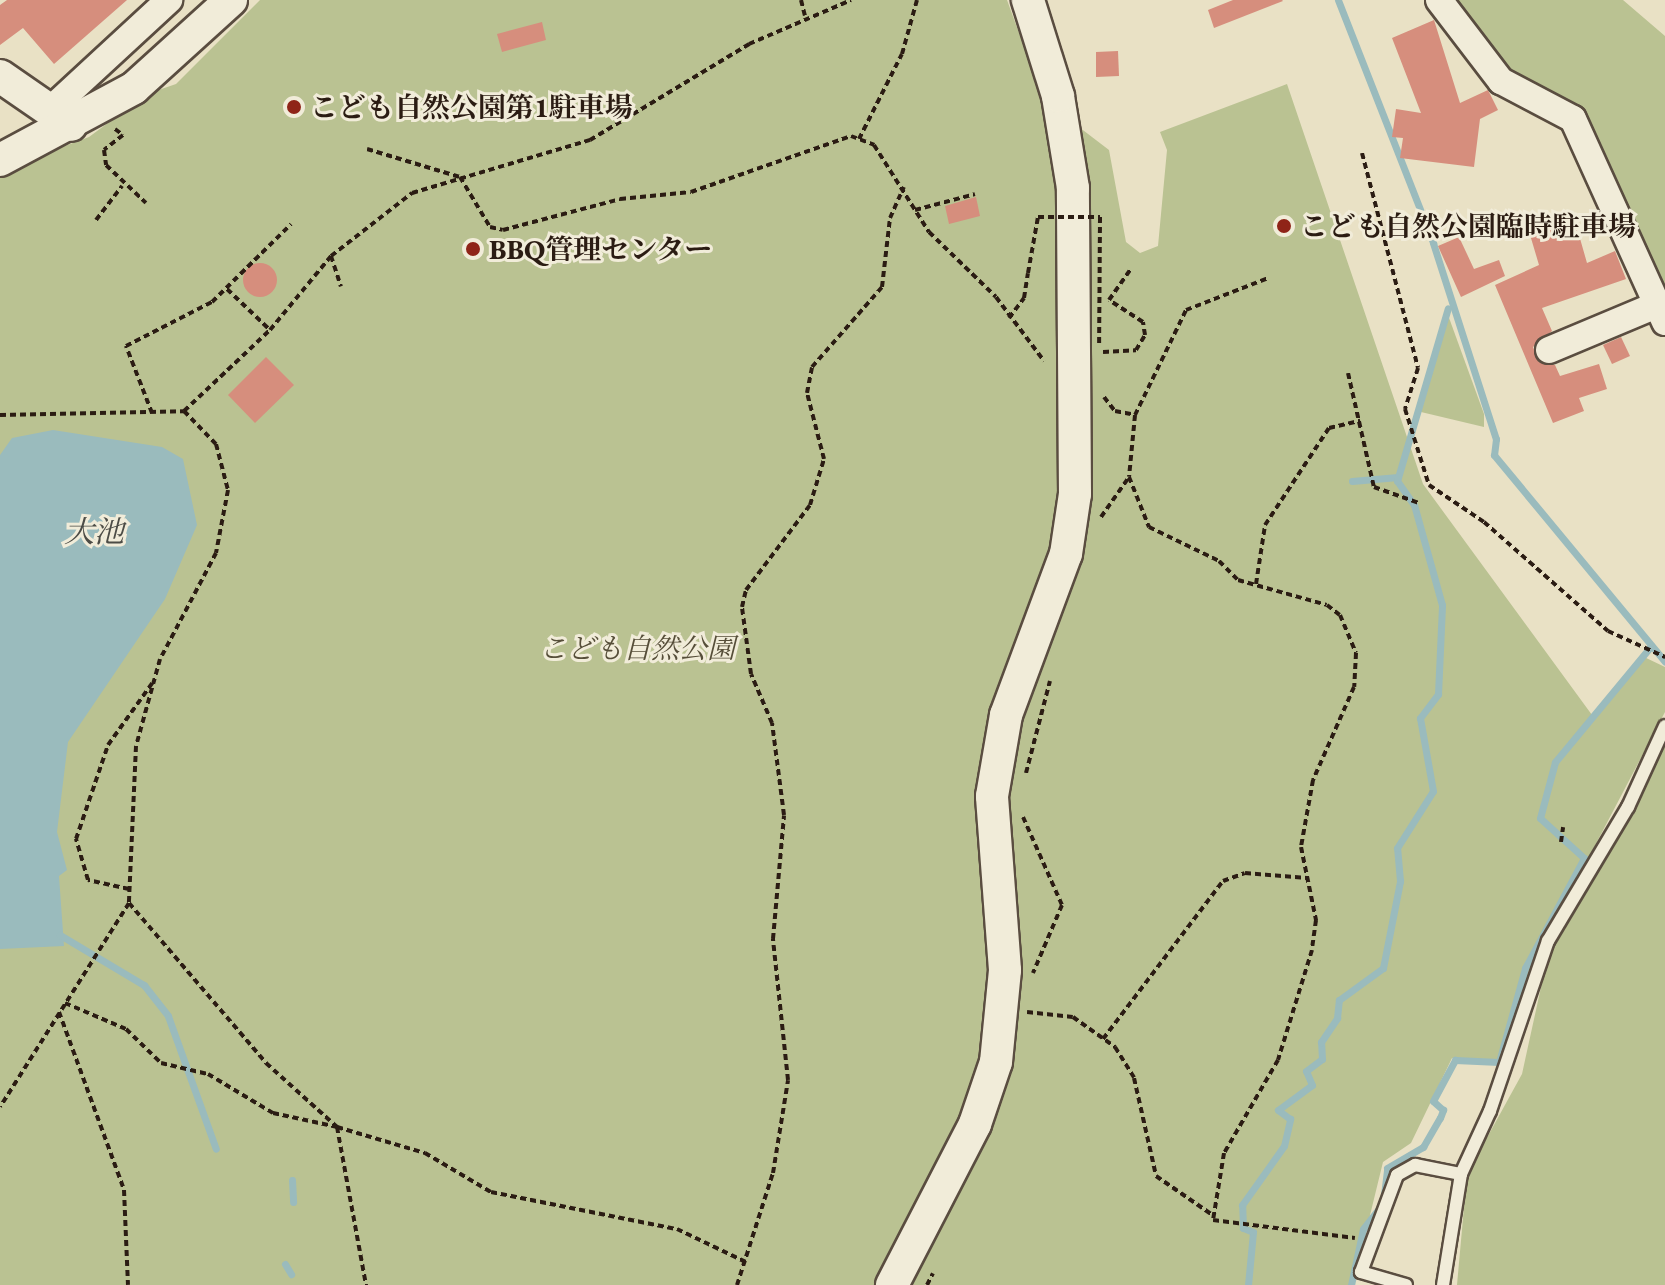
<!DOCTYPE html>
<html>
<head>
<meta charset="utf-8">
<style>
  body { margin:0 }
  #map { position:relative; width:1665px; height:1285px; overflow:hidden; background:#e9e1c5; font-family:"EB Garamond","Noto Serif JP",serif }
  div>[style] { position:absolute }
  .green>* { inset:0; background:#bac292 }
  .water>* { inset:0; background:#9abbbd }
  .stream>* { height:7px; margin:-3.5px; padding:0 3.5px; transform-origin:3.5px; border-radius:3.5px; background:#9abbbd }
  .building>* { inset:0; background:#d68e7d }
  .round { border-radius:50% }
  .path>* { height:4px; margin-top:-2px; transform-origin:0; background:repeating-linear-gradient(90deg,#2b1c13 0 6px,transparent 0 10px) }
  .roads { filter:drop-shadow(2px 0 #5a4d40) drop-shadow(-2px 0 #5a4d40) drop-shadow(0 2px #5a4d40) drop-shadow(0 -2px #5a4d40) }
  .service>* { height:12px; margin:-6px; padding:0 6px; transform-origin:6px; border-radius:6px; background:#f1ecd9 }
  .minor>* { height:26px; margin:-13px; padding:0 13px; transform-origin:13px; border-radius:13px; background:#f1ecd9 }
  .tertiary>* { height:32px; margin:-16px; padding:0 16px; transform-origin:16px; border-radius:16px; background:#f1ecd9 }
  .path-bridge>* { height:4px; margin-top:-2px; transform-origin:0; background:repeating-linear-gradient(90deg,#2b1c13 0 6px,transparent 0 10px) }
  .dots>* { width:22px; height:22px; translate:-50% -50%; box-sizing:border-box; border:4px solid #f1ecd9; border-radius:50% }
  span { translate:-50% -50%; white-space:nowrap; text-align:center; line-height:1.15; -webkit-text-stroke:6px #f1ecd9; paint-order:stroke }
  .poi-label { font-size:28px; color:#2b1c13; font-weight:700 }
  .left { translate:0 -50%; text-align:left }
  .park-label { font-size:28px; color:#564e39; font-style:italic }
  .water-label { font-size:30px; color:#4c4c46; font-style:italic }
</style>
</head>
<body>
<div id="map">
  <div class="green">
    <i style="clip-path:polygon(260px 0,1007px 0,1050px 118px,1075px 124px,1109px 150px,1126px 242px,1140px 253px,1158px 246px,1167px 150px,1160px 132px,1287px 84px,1423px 484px,1592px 715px,1642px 656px,1665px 667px,1665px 712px,1546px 939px,1507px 1061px,1452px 1058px,1411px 1143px,1383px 1162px,1353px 1285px,0 1285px,0 170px,89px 137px,147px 94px,176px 84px)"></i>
    <i style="clip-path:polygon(1444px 0,1623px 0,1665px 36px,1665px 307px,1579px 114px,1503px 73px)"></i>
    <i style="clip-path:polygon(1448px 315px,1484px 414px,1484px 427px,1421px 412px)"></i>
    <i style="clip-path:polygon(1665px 738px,1665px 1285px,1457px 1285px,1467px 1174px,1522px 1074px,1550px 946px,1629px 818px)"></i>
  </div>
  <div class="water">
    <i style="clip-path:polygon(53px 430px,162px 447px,183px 459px,197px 525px,165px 599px,68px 742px,57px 832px,67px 870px,59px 876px,64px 946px,0 949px,0 455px,12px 438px)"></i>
  </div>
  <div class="stream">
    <i style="left:1338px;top:0;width:261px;rotate:68.6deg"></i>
    <i style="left:1433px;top:243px;width:206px;rotate:72.2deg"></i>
    <i style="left:1496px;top:439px;width:16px;rotate:97deg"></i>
    <i style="left:1494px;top:455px;width:268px;rotate:50.4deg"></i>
    <i style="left:1352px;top:481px;width:46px;rotate:-5deg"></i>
    <i style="left:60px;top:935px;width:98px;rotate:30.8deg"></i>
    <i style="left:144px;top:985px;width:39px;rotate:52deg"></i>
    <i style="left:168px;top:1016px;width:141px;rotate:70.2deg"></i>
    <i style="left:292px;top:1180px;width:22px;rotate:87deg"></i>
    <i style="left:285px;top:1264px;width:12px;rotate:59deg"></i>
    <i style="left:1248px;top:1285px;width:53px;rotate:-84.6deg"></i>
    <i style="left:1253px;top:1232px;width:11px;rotate:-158deg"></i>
    <i style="left:1243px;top:1228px;width:23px;rotate:-92deg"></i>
    <i style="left:1242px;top:1205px;width:72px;rotate:-54.6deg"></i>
    <i style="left:1284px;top:1146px;width:28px;rotate:-77deg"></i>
    <i style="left:1290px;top:1119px;width:15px;rotate:-143deg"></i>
    <i style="left:1278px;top:1110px;width:42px;rotate:-36.3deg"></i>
    <i style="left:1312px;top:1085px;width:15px;rotate:-113deg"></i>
    <i style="left:1306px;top:1071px;width:20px;rotate:-37deg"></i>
    <i style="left:1322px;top:1059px;width:17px;rotate:-93deg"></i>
    <i style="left:1321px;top:1042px;width:29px;rotate:-56deg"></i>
    <i style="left:1337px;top:1018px;width:18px;rotate:-84deg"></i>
    <i style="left:1339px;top:1000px;width:54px;rotate:-36deg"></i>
    <i style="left:1383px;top:968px;width:89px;rotate:-78.9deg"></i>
    <i style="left:1400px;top:881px;width:33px;rotate:-95deg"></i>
    <i style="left:1397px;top:848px;width:67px;rotate:-57.7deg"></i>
    <i style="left:1433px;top:791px;width:74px;rotate:-100.1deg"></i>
    <i style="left:1420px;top:718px;width:30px;rotate:-53deg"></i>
    <i style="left:1438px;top:694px;width:89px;rotate:-87.4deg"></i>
    <i style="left:1442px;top:605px;width:104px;rotate:-105.6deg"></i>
    <i style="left:1414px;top:505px;width:29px;rotate:-125deg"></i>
    <i style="left:1397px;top:481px;width:180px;rotate:-73.6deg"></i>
    <i style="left:1351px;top:1285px;width:57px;rotate:-77.9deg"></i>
    <i style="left:1363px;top:1229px;width:33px;rotate:-52deg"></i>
    <i style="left:1383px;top:1203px;width:35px;rotate:-83deg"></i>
    <i style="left:1387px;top:1168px;width:42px;rotate:-30.3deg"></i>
    <i style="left:1423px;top:1147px;width:34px;rotate:-60deg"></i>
    <i style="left:1440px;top:1118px;width:9px;rotate:-69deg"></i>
    <i style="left:1443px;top:1110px;width:13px;rotate:-138deg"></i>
    <i style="left:1433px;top:1101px;width:47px;rotate:-61.8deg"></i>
    <i style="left:1455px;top:1060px;width:44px;rotate:2.6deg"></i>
    <i style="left:1499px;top:1062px;width:98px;rotate:-74.5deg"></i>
    <i style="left:1525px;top:968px;width:125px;rotate:-61.8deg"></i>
    <i style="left:1584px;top:858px;width:59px;rotate:-137.7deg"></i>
    <i style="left:1540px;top:818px;width:58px;rotate:-75deg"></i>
    <i style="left:1555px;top:762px;width:151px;rotate:-50.4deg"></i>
  </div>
  <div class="building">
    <i style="clip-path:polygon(7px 0,127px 0,54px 64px,23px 28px,0 45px,0 5px)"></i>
    <i style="clip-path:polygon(1233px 0,1282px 0,1283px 1px,1214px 28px,1208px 10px)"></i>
    <i style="clip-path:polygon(1434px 20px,1460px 103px,1488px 90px,1498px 110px,1480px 119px,1474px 167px,1400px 158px,1403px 138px,1392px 137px,1396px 109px,1421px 113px,1392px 38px)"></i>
    <i style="clip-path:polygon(542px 22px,546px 40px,502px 52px,497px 34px)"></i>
    <i style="clip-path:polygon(1118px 51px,1119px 76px,1096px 77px,1096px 52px)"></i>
    <i style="clip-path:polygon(976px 197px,980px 216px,949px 224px,945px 206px)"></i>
    <i style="clip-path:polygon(1573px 214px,1587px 263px,1615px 251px,1626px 279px,1542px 308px,1552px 331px,1533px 347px,1539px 362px,1555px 365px,1560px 376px,1599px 364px,1607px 389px,1579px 398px,1584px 411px,1553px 423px,1495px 285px,1539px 265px,1528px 228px)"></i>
    <i style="clip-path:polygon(1459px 237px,1474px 269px,1499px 260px,1505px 276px,1461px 297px,1438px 246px)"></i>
    <i class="round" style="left:243px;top:263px;width:34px;height:34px"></i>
    <i style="clip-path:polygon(1621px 337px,1630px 356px,1612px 364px,1603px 345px)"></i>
    <i style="clip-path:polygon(266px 357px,294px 385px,255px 423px,228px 395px)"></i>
  </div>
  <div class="path">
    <i style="left:801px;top:0;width:16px;rotate:76deg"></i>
    <i style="left:115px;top:129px;width:10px;rotate:37deg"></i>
    <i style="left:123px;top:135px;width:24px;rotate:142deg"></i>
    <i style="left:104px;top:150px;width:15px;rotate:82deg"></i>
    <i style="left:106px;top:165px;width:55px;rotate:43.5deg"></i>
    <i style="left:859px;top:139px;width:95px;rotate:-63.2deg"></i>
    <i style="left:902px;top:54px;width:56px;rotate:-74.5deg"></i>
    <i style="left:367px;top:149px;width:97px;rotate:16.8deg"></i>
    <i style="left:460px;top:177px;width:58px;rotate:59deg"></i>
    <i style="left:490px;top:227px;width:13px;rotate:13deg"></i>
    <i style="left:503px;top:230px;width:121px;rotate:-14.8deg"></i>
    <i style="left:620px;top:199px;width:71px;rotate:-5.6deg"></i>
    <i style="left:691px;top:192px;width:170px;rotate:-19.3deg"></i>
    <i style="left:851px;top:136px;width:25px;rotate:21deg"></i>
    <i style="left:874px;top:145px;width:103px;rotate:57.7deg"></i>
    <i style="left:929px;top:232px;width:93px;rotate:44.1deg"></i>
    <i style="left:996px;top:297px;width:80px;rotate:53.1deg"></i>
    <i style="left:1362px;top:153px;width:222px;rotate:75.4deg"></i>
    <i style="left:1418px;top:368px;width:43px;rotate:107.6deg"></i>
    <i style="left:1405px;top:409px;width:80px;rotate:72.5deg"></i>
    <i style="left:1429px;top:485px;width:66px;rotate:33.9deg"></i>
    <i style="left:1484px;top:522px;width:165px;rotate:41.3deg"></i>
    <i style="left:1608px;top:631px;width:63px;rotate:24.5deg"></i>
    <i style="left:915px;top:210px;width:62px;rotate:-14.9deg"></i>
    <i style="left:96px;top:220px;width:43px;rotate:-52.6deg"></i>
    <i style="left:331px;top:256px;width:32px;rotate:72deg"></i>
    <i style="left:227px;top:289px;width:59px;rotate:43.6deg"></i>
    <i style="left:1009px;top:318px;width:25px;rotate:-53deg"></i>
    <i style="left:1024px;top:298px;width:25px;rotate:-81deg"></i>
    <i style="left:1103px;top:352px;width:33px;rotate:-3deg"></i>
    <i style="left:1136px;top:350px;width:17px;rotate:-59deg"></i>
    <i style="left:1145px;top:335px;width:13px;rotate:-99deg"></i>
    <i style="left:1143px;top:322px;width:40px;rotate:-147.1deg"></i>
    <i style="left:1109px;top:300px;width:39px;rotate:-55deg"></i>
    <i style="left:1348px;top:373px;width:117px;rotate:77.2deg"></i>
    <i style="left:1374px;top:487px;width:48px;rotate:19.6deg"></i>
    <i style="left:1104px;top:397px;width:18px;rotate:52deg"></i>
    <i style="left:1115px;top:411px;width:20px;rotate:11deg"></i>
    <i style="left:1135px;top:415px;width:62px;rotate:95.5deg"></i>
    <i style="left:1129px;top:477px;width:54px;rotate:68.2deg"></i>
    <i style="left:1149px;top:527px;width:78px;rotate:25.9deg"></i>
    <i style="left:1219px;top:561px;width:27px;rotate:45deg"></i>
    <i style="left:1238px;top:580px;width:92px;rotate:15.7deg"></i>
    <i style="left:1327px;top:605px;width:16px;rotate:38deg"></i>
    <i style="left:1340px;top:615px;width:41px;rotate:67.2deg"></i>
    <i style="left:1356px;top:653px;width:34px;rotate:93deg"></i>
    <i style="left:1354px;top:687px;width:102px;rotate:113.8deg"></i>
    <i style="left:1313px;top:780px;width:68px;rotate:100.2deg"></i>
    <i style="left:1301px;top:847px;width:75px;rotate:78.4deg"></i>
    <i style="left:1316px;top:920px;width:30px;rotate:98deg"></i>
    <i style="left:1312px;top:950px;width:115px;rotate:107.2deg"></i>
    <i style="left:1278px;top:1060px;width:108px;rotate:120.1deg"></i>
    <i style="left:1224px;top:1153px;width:68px;rotate:99.3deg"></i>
    <i style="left:1213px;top:1220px;width:143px;rotate:7.2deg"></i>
    <i style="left:184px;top:411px;width:118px;rotate:-43.3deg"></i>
    <i style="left:270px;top:330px;width:96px;rotate:-50.5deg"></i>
    <i style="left:331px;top:256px;width:103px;rotate:-37.9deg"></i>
    <i style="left:412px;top:193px;width:186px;rotate:-16.6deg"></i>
    <i style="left:590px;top:140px;width:186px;rotate:-31.1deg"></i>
    <i style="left:749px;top:44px;width:111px;rotate:-23.3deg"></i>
    <i style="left:152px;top:413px;width:72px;rotate:-111.2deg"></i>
    <i style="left:126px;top:346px;width:97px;rotate:-27.1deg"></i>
    <i style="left:212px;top:302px;width:111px;rotate:-44.6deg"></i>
    <i style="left:0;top:415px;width:184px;rotate:-1.2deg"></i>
    <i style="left:184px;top:411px;width:46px;rotate:45.9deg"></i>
    <i style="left:216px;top:444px;width:48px;rotate:75.4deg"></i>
    <i style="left:228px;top:490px;width:64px;rotate:100.8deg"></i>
    <i style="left:216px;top:553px;width:120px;rotate:117.8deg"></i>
    <i style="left:160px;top:659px;width:90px;rotate:105.4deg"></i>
    <i style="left:136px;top:746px;width:157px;rotate:92.6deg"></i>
    <i style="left:129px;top:903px;width:241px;rotate:122.3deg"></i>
    <i style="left:1135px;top:415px;width:117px;rotate:-64.1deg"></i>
    <i style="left:1186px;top:310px;width:88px;rotate:-21.3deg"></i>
    <i style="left:1101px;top:517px;width:49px;rotate:-55deg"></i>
    <i style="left:1256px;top:584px;width:60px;rotate:-81.3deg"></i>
    <i style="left:1265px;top:525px;width:116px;rotate:-56.6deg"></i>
    <i style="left:1329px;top:428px;width:32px;rotate:-13deg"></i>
    <i style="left:1026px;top:773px;width:95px;rotate:-75.4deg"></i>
    <i style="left:1023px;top:817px;width:96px;rotate:66.1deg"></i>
    <i style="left:1062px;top:905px;width:74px;rotate:113.1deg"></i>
    <i style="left:1561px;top:842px;width:15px;rotate:-82deg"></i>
    <i style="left:129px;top:889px;width:42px;rotate:-167.6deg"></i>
    <i style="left:88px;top:880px;width:43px;rotate:-106.3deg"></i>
    <i style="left:76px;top:839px;width:99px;rotate:-71.2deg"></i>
    <i style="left:108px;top:745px;width:77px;rotate:-54.5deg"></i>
    <i style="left:129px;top:903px;width:211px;rotate:49.4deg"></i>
    <i style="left:266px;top:1063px;width:96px;rotate:42deg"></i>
    <i style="left:337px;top:1127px;width:92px;rotate:16.5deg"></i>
    <i style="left:425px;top:1153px;width:77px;rotate:30.6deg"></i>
    <i style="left:491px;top:1192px;width:190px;rotate:11.3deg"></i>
    <i style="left:677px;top:1229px;width:76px;rotate:25.6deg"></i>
    <i style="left:65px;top:1003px;width:66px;rotate:23.1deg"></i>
    <i style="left:126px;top:1029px;width:49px;rotate:44.2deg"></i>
    <i style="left:161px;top:1063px;width:48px;rotate:13.2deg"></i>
    <i style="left:208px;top:1074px;width:76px;rotate:31deg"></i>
    <i style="left:273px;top:1113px;width:66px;rotate:12.3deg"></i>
    <i style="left:337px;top:1127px;width:161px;rotate:79.6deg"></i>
    <i style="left:59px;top:1012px;width:189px;rotate:69.9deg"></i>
    <i style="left:124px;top:1190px;width:95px;rotate:87.6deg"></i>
    <i style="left:1027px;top:1012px;width:46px;rotate:6.2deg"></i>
    <i style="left:1073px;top:1017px;width:52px;rotate:35.5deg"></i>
    <i style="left:1115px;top:1047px;width:36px;rotate:58deg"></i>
    <i style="left:1134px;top:1078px;width:100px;rotate:77.3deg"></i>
    <i style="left:1156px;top:1176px;width:70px;rotate:34.6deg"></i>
    <i style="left:1103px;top:1039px;width:198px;rotate:-52.8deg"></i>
    <i style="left:1223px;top:881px;width:23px;rotate:-20deg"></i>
    <i style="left:1245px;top:873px;width:62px;rotate:4.6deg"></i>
    <i style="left:737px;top:1285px;width:118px;rotate:-72.2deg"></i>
    <i style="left:773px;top:1173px;width:94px;rotate:-80.8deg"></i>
    <i style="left:788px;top:1080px;width:142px;rotate:-96.1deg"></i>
    <i style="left:773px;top:939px;width:124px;rotate:-84.9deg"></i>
    <i style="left:784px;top:815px;width:93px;rotate:-97.4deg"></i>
    <i style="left:772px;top:723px;width:53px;rotate:-113.2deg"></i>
    <i style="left:751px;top:674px;width:68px;rotate:-97.7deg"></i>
    <i style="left:742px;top:607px;width:17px;rotate:-77deg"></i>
    <i style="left:746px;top:590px;width:106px;rotate:-53deg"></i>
    <i style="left:810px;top:505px;width:48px;rotate:-73.1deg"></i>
    <i style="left:824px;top:459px;width:68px;rotate:-104.4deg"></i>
    <i style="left:807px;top:393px;width:26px;rotate:-79deg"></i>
    <i style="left:812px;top:367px;width:106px;rotate:-48.8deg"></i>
    <i style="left:882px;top:287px;width:69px;rotate:-83.4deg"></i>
    <i style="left:890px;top:218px;width:34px;rotate:-66deg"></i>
    <i style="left:927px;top:1285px;width:13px;rotate:-63deg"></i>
  </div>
  <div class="roads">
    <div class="service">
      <i style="left:1406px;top:1285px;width:47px;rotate:-163.9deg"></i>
      <i style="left:1361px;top:1272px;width:103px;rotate:-69.6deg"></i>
      <i style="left:1397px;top:1175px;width:21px;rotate:-29deg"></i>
      <i style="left:1415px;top:1165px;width:47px;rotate:11.1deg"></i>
      <i style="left:1443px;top:1285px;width:112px;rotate:-80.8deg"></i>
      <i style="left:1461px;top:1174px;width:69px;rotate:-65.3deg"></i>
      <i style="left:1490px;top:1111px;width:180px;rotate:-71.2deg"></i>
      <i style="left:1548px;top:941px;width:156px;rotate:-59.2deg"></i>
      <i style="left:1628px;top:807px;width:89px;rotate:-65.4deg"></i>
    </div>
    <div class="minor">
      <i style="left:1439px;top:0;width:102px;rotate:52.6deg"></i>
      <i style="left:1501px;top:81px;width:81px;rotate:27.8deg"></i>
      <i style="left:1573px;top:119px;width:223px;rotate:65.6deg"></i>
      <i style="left:51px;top:109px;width:161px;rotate:-42.7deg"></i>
      <i style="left:1549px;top:350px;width:119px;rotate:-22.7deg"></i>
    </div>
    <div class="tertiary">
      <i style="left:0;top:76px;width:86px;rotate:34.6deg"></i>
      <i style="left:0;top:160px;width:152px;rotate:-28.2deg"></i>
      <i style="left:134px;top:88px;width:131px;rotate:-42.2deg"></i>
      <i style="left:892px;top:1285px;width:181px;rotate:-62.7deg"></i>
      <i style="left:975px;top:1124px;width:65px;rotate:-71.3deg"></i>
      <i style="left:996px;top:1062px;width:92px;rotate:-84.4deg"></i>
      <i style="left:1005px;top:970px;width:174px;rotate:-94.3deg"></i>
      <i style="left:992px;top:796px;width:82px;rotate:-80.2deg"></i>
      <i style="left:1006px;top:715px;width:172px;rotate:-69.6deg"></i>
      <i style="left:1066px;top:554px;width:61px;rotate:-81.5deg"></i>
      <i style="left:1075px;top:494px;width:306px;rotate:-90.4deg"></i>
      <i style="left:1073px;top:188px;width:93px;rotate:-99.3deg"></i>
      <i style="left:1058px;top:96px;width:101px;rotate:-107.4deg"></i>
    </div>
  </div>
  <div class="path-bridge">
    <i style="left:1028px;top:273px;width:57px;rotate:-79.9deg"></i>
    <i style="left:1038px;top:217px;width:62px"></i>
    <i style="left:1100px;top:217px;width:128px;rotate:90.4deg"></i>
  </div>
  <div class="dots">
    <i style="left:294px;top:107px;background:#8f2418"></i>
    <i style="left:1284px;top:226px;background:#8f2418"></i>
    <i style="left:473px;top:249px;background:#8f2418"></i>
  </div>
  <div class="poi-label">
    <span class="left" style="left:310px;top:107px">こども自然公園第1駐車場</span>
    <span class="left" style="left:1300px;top:226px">こども自然公園臨時駐車場</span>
    <span class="left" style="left:489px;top:249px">BBQ管理センター</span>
  </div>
  <div class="park-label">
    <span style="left:637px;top:648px">こども自然公園</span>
  </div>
  <div class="water-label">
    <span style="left:94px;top:532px">大池</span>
  </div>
</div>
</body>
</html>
